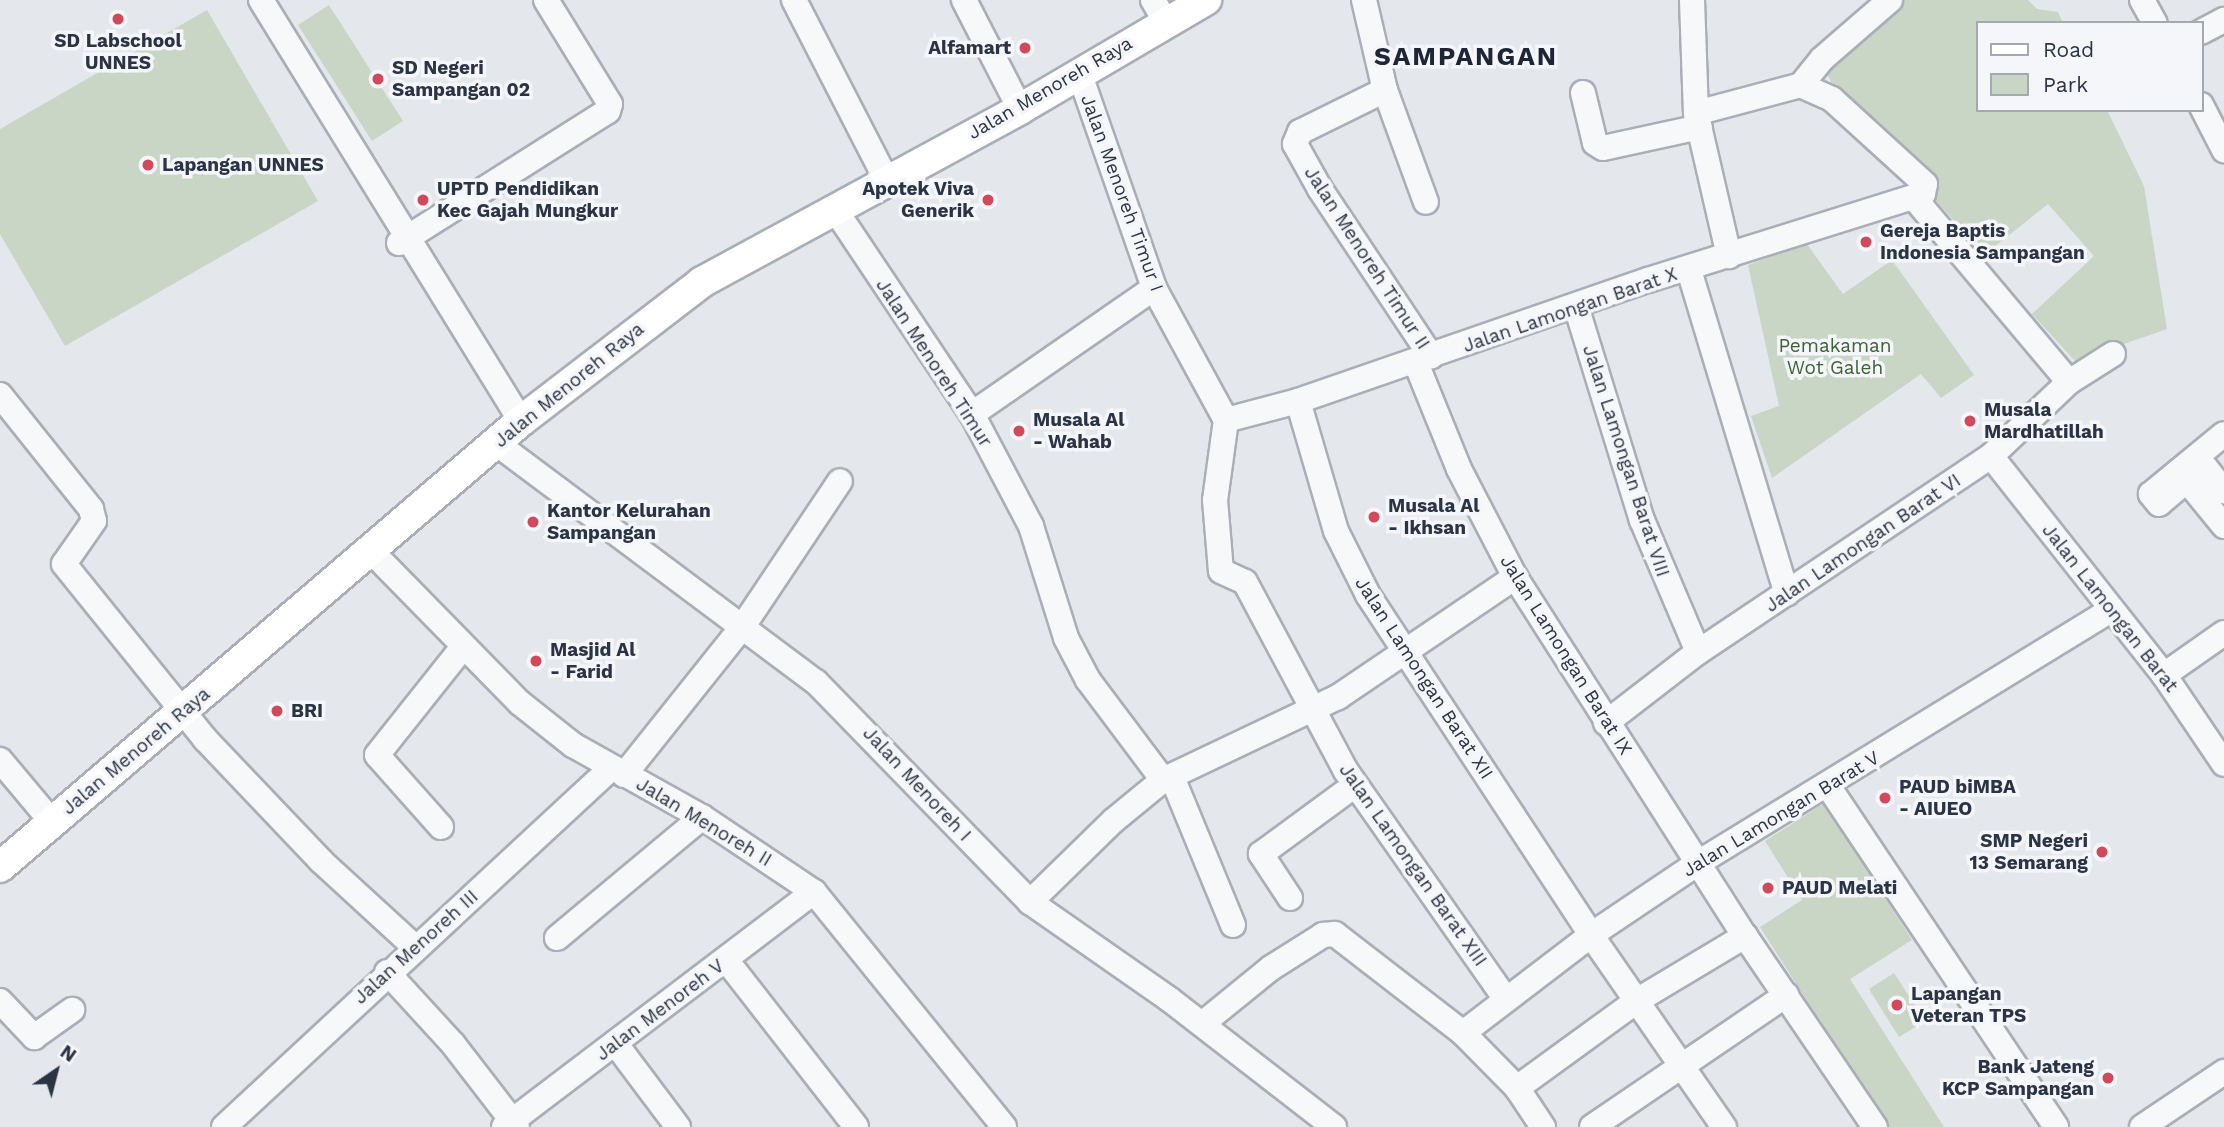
<!DOCTYPE html>
<html>
<head>
<meta charset="utf-8">
<style>
  body { margin:0 }
  #map { position:relative; width:2224px; height:1127px; overflow:hidden; background:#e4e7ec; font-family:"Work Sans",sans-serif }
  div>[style] { position:absolute }
  .green>* { inset:0; background:#c9d6c5 }
  .roads { filter:drop-shadow(2px 0 #a9aeb7) drop-shadow(-2px 0 #a9aeb7) drop-shadow(0 2px #a9aeb7) drop-shadow(0 -2px #a9aeb7) }
  .minor>* { height:24px; margin:-12px; padding:0 12px; transform-origin:12px; border-radius:12px; background:#f7f8fa }
  .major>* { height:30px; margin:-15px; padding:0 15px; transform-origin:15px; border-radius:15px; background:#fff }
  .dots>* { width:19px; height:19px; translate:-50% -50%; box-sizing:border-box; border:4px solid #f4f6f9; border-radius:50% }
  span { translate:-50% -50%; white-space:nowrap; text-align:center; line-height:1.15; -webkit-text-stroke:7px #f4f6f9; paint-order:stroke }
  .poi-label { font-size:19px; color:#2b3445; font-weight:700 }
  .right { translate:-100% -50%; text-align:right }
  .left { translate:0 -50%; text-align:left }
  .street-label { font-size:19px; color:#2b3445 }
  .park-label { font-size:19px; color:#3f6138 }
  .district-label { font-size:26px; color:#1d2536; font-weight:700; letter-spacing:2px }
  .legend { position:absolute; left:1976px; top:21px; width:228px; height:91px; box-sizing:border-box; background:#f4f6f9; border:2px solid #a4a8b1; margin:0; padding:9px 12px; list-style:none; font-size:21px; color:#2b3445 }
  .legend li { display:flex; align-items:center; gap:14px; height:35px }
  .legend b { width:35px; border:2px solid #a4a8b1 }
  .north { position:absolute; left:21px; top:1036px; width:70px; height:70px; -webkit-text-stroke:5px #f4f6f9; paint-order:stroke; rotate:35deg; font-size:19px; font-weight:700; line-height:28px; text-align:center; color:#2b3445 }
  .north::after { content:''; display:block; margin:auto; width:24px; height:32px; background:#2b3445; clip-path:polygon(50% 0,100% 100%,50% 72%,0 100%) }
</style>
</head>
<body>
<div id="map">
  <div class="green">
    <i style="clip-path:polygon(1902px 0,2028px 0,2037px 9px,2058px 12px,2063px 23px,1977px 23px,1977px 110px,2107px 110px,2144px 186px,2167px 329px,2075px 361px,2032px 314px,2094px 256px,2048px 204px,1984px 255px,1830px 80px,1822px 60px)"></i>
    <i style="clip-path:polygon(329px 5px,403px 121px,372px 141px,298px 25px)"></i>
    <i style="clip-path:polygon(207px 10px,318px 201px,65px 346px,0 234px,0 129px)"></i>
    <i style="clip-path:polygon(1806px 243px,1843px 294px,1892px 260px,1974px 375px,1941px 398px,1921px 374px,1772px 478px,1751px 416px,1779px 406px,1748px 265px)"></i>
    <i style="clip-path:polygon(1825px 803px,1912px 940px,1850px 979px,1944px 1127px,1887px 1127px,1760px 927px,1802px 900px,1765px 841px)"></i>
    <i style="clip-path:polygon(1894px 973px,1925px 1021px,1899px 1037px,1869px 989px)"></i>
  </div>
  <div class="roads">
    <div class="minor">
      <i style="left:261px;top:0;width:495px;rotate:58.3deg"></i>
      <i style="left:794px;top:0;width:203px;rotate:62.8deg"></i>
      <i style="left:964px;top:0;width:123px;rotate:62.8deg"></i>
      <i style="left:1153px;top:0;width:24px;rotate:60deg"></i>
      <i style="left:1364px;top:0;width:92px;rotate:76.9deg"></i>
      <i style="left:1385px;top:90px;width:119px;rotate:69.9deg"></i>
      <i style="left:1692px;top:0;width:113px;rotate:88deg"></i>
      <i style="left:1696px;top:113px;width:147px;rotate:77deg"></i>
      <i style="left:2142px;top:0;width:26px;rotate:61deg"></i>
      <i style="left:2201px;top:32px;width:26px;rotate:-28deg"></i>
      <i style="left:1080px;top:75px;width:225px;rotate:70.8deg"></i>
      <i style="left:1154px;top:288px;width:150px;rotate:61.4deg"></i>
      <i style="left:1385px;top:90px;width:95px;rotate:153.7deg"></i>
      <i style="left:1300px;top:132px;width:13px;rotate:113deg"></i>
      <i style="left:1295px;top:144px;width:51px;rotate:60.9deg"></i>
      <i style="left:1320px;top:189px;width:201px;rotate:56.4deg"></i>
      <i style="left:1583px;top:93px;width:51px;rotate:76.5deg"></i>
      <i style="left:1595px;top:143px;width:9px;rotate:32deg"></i>
      <i style="left:1603px;top:148px;width:99px;rotate:-12.2deg"></i>
      <i style="left:2201px;top:105px;width:51px;rotate:62.9deg"></i>
      <i style="left:1696px;top:113px;width:109px;rotate:-14.9deg"></i>
      <i style="left:1801px;top:85px;width:33px;rotate:-51deg"></i>
      <i style="left:1822px;top:59px;width:90px;rotate:-40.9deg"></i>
      <i style="left:1915px;top:199px;width:239px;rotate:49.9deg"></i>
      <i style="left:834px;top:208px;width:248px;rotate:56.2deg"></i>
      <i style="left:972px;top:414px;width:127px;rotate:62.2deg"></i>
      <i style="left:1031px;top:526px;width:117px;rotate:72.6deg"></i>
      <i style="left:1066px;top:638px;width:47px;rotate:62.4deg"></i>
      <i style="left:1088px;top:680px;width:125px;rotate:53.1deg"></i>
      <i style="left:399px;top:243px;width:247px;rotate:-32.3deg"></i>
      <i style="left:608px;top:111px;width:7px;rotate:-74deg"></i>
      <i style="left:610px;top:104px;width:122px;rotate:-121.6deg"></i>
      <i style="left:1689px;top:270px;width:338px;rotate:73.2deg"></i>
      <i style="left:1576px;top:306px;width:224px;rotate:72.9deg"></i>
      <i style="left:1642px;top:520px;width:143px;rotate:67deg"></i>
      <i style="left:1416px;top:363px;width:114px;rotate:67.9deg"></i>
      <i style="left:1459px;top:469px;width:122px;rotate:62.6deg"></i>
      <i style="left:1515px;top:577px;width:426px;rotate:57.4deg"></i>
      <i style="left:1745px;top:936px;width:231px;rotate:55.8deg"></i>
      <i style="left:0;top:395px;width:146px;rotate:51.4deg"></i>
      <i style="left:91px;top:509px;width:12px;rotate:76deg"></i>
      <i style="left:94px;top:521px;width:52px;rotate:124.9deg"></i>
      <i style="left:64px;top:564px;width:225px;rotate:51.1deg"></i>
      <i style="left:205px;top:739px;width:168px;rotate:46.4deg"></i>
      <i style="left:321px;top:861px;width:127px;rotate:42.5deg"></i>
      <i style="left:1298px;top:401px;width:135px;rotate:73.7deg"></i>
      <i style="left:1336px;top:531px;width:72px;rotate:63.4deg"></i>
      <i style="left:1368px;top:595px;width:407px;rotate:56.7deg"></i>
      <i style="left:1591px;top:935px;width:234px;rotate:55.3deg"></i>
      <i style="left:972px;top:414px;width:221px;rotate:-34.7deg"></i>
      <i style="left:1226px;top:420px;width:74px;rotate:-14.8deg"></i>
      <i style="left:1298px;top:401px;width:370px;rotate:-19.1deg"></i>
      <i style="left:1648px;top:280px;width:288px;rotate:-17.4deg"></i>
      <i style="left:1923px;top:194px;width:10px;rotate:-79deg"></i>
      <i style="left:1925px;top:184px;width:126px;rotate:-137.6deg"></i>
      <i style="left:1832px;top:99px;width:34px;rotate:-156deg"></i>
      <i style="left:1226px;top:420px;width:81px;rotate:97.8deg"></i>
      <i style="left:1215px;top:500px;width:71px;rotate:85.2deg"></i>
      <i style="left:1221px;top:571px;width:26px;rotate:25deg"></i>
      <i style="left:1245px;top:582px;width:214px;rotate:61.9deg"></i>
      <i style="left:1346px;top:771px;width:277px;rotate:55deg"></i>
      <i style="left:496px;top:443px;width:399px;rotate:36.8deg"></i>
      <i style="left:816px;top:682px;width:307px;rotate:45.8deg"></i>
      <i style="left:1030px;top:902px;width:169px;rotate:34.9deg"></i>
      <i style="left:1169px;top:999px;width:209px;rotate:37.8deg"></i>
      <i style="left:1991px;top:456px;width:279px;rotate:51.7deg"></i>
      <i style="left:2164px;top:675px;width:107px;rotate:56deg"></i>
      <i style="left:2205px;top:467px;width:31px;rotate:52deg"></i>
      <i style="left:2179px;top:471px;width:71px;rotate:50.7deg"></i>
      <i style="left:2186px;top:481px;width:35px;rotate:140deg"></i>
      <i style="left:2159px;top:504px;width:13px;rotate:-129deg"></i>
      <i style="left:2151px;top:494px;width:94px;rotate:-39.4deg"></i>
      <i style="left:371px;top:551px;width:213px;rotate:45.6deg"></i>
      <i style="left:520px;top:703px;width:68px;rotate:38.4deg"></i>
      <i style="left:573px;top:745px;width:148px;rotate:29.2deg"></i>
      <i style="left:702px;top:817px;width:135px;rotate:33.8deg"></i>
      <i style="left:814px;top:892px;width:302px;rotate:51deg"></i>
      <i style="left:2164px;top:675px;width:73px;rotate:-35deg"></i>
      <i style="left:1606px;top:723px;width:116px;rotate:-37.7deg"></i>
      <i style="left:1698px;top:652px;width:353px;rotate:-33.8deg"></i>
      <i style="left:1991px;top:456px;width:108px;rotate:-43.5deg"></i>
      <i style="left:2069px;top:382px;width:52px;rotate:-32.5deg"></i>
      <i style="left:0;top:760px;width:81px;rotate:50deg"></i>
      <i style="left:624px;top:775px;width:191px;rotate:-51.4deg"></i>
      <i style="left:743px;top:626px;width:174px;rotate:-56.2deg"></i>
      <i style="left:1172px;top:777px;width:160px;rotate:67.6deg"></i>
      <i style="left:1828px;top:786px;width:410px;rotate:56.2deg"></i>
      <i style="left:441px;top:827px;width:96px;rotate:-131.6deg"></i>
      <i style="left:377px;top:755px;width:138px;rotate:-51.5deg"></i>
      <i style="left:1290px;top:898px;width:53px;rotate:-123.4deg"></i>
      <i style="left:1261px;top:854px;width:117px;rotate:-36.3deg"></i>
      <i style="left:1030px;top:902px;width:116px;rotate:-44.3deg"></i>
      <i style="left:1113px;top:821px;width:65px;rotate:-39.4deg"></i>
      <i style="left:1163px;top:780px;width:194px;rotate:-25.4deg"></i>
      <i style="left:1338px;top:697px;width:214px;rotate:-34.1deg"></i>
      <i style="left:557px;top:938px;width:189px;rotate:-39.8deg"></i>
      <i style="left:727px;top:961px;width:210px;rotate:52.1deg"></i>
      <i style="left:387px;top:972px;width:98px;rotate:47.5deg"></i>
      <i style="left:453px;top:1044px;width:105px;rotate:52.4deg"></i>
      <i style="left:0;top:1001px;width:50px;rotate:46.6deg"></i>
      <i style="left:34px;top:1037px;width:47px;rotate:-35.4deg"></i>
      <i style="left:1202px;top:1024px;width:89px;rotate:-39.1deg"></i>
      <i style="left:1271px;top:968px;width:62px;rotate:-32.4deg"></i>
      <i style="left:1323px;top:935px;width:12px;rotate:-5deg"></i>
      <i style="left:1335px;top:934px;width:162px;rotate:37.7deg"></i>
      <i style="left:1463px;top:1033px;width:77px;rotate:45.5deg"></i>
      <i style="left:1517px;top:1088px;width:47px;rotate:56.3deg"></i>
      <i style="left:1463px;top:1033px;width:161px;rotate:-37.4deg"></i>
      <i style="left:1591px;top:935px;width:129px;rotate:-33.9deg"></i>
      <i style="left:1698px;top:863px;width:483px;rotate:-31.5deg"></i>
      <i style="left:615px;top:1043px;width:105px;rotate:53.1deg"></i>
      <i style="left:1517px;top:1088px;width:150px;rotate:-36deg"></i>
      <i style="left:1638px;top:1000px;width:125px;rotate:-30.9deg"></i>
      <i style="left:224px;top:1127px;width:526px;rotate:-42.84deg"></i>
      <i style="left:504px;top:1127px;width:389px;rotate:-37.2deg"></i>
      <i style="left:1592px;top:1127px;width:235px;rotate:-34.2deg"></i>
      <i style="left:2142px;top:1127px;width:99px;rotate:-33.9deg"></i>
    </div>
    <div class="major">
      <i style="left:0;top:867px;width:686px;rotate:-40.57deg"></i>
      <i style="left:521px;top:421px;width:228px;rotate:-37.5deg"></i>
      <i style="left:702px;top:282px;width:362px;rotate:-28.5deg"></i>
      <i style="left:1020px;top:109px;width:216px;rotate:-30.4deg"></i>
    </div>
  </div>
  <div class="dots">
    <i style="left:118px;top:19px;background:#d1495b"></i>
    <i style="left:1025px;top:48px;background:#d1495b"></i>
    <i style="left:378px;top:79px;background:#d1495b"></i>
    <i style="left:148px;top:165px;background:#d1495b"></i>
    <i style="left:423px;top:200px;background:#d1495b"></i>
    <i style="left:988px;top:200px;background:#d1495b"></i>
    <i style="left:1866px;top:242px;background:#d1495b"></i>
    <i style="left:1970px;top:421px;background:#d1495b"></i>
    <i style="left:1019px;top:431px;background:#d1495b"></i>
    <i style="left:1374px;top:517px;background:#d1495b"></i>
    <i style="left:533px;top:522px;background:#d1495b"></i>
    <i style="left:536px;top:661px;background:#d1495b"></i>
    <i style="left:277px;top:711px;background:#d1495b"></i>
    <i style="left:1885px;top:798px;background:#d1495b"></i>
    <i style="left:2102px;top:852px;background:#d1495b"></i>
    <i style="left:1768px;top:888px;background:#d1495b"></i>
    <i style="left:1897px;top:1005px;background:#d1495b"></i>
    <i style="left:2108px;top:1078px;background:#d1495b"></i>
  </div>
  <div class="poi-label">
    <span style="left:118px;top:52px">SD Labschool<br>UNNES</span>
    <span class="right" style="left:1011px;top:48px">Alfamart</span>
    <span class="left" style="left:392px;top:79px">SD Negeri<br>Sampangan 02</span>
    <span class="left" style="left:162px;top:165px">Lapangan UNNES</span>
    <span class="left" style="left:437px;top:200px">UPTD Pendidikan<br>Kec Gajah Mungkur</span>
    <span class="right" style="left:974px;top:200px">Apotek Viva<br>Generik</span>
    <span class="left" style="left:1880px;top:242px">Gereja Baptis<br>Indonesia Sampangan</span>
    <span class="left" style="left:1984px;top:421px">Musala<br>Mardhatillah</span>
    <span class="left" style="left:1033px;top:431px">Musala Al<br>- Wahab</span>
    <span class="left" style="left:1388px;top:517px">Musala Al<br>- Ikhsan</span>
    <span class="left" style="left:547px;top:522px">Kantor Kelurahan<br>Sampangan</span>
    <span class="left" style="left:550px;top:661px">Masjid Al<br>- Farid</span>
    <span class="left" style="left:291px;top:711px">BRI</span>
    <span class="left" style="left:1899px;top:798px">PAUD biMBA<br>- AIUEO</span>
    <span class="right" style="left:2088px;top:852px">SMP Negeri<br>13 Semarang</span>
    <span class="left" style="left:1782px;top:888px">PAUD Melati</span>
    <span class="left" style="left:1911px;top:1005px">Lapangan<br>Veteran TPS</span>
    <span class="right" style="left:2094px;top:1078px">Bank Jateng<br>KCP Sampangan</span>
  </div>
  <div class="street-label">
    <span style="left:1050px;top:88px;rotate:-30deg">Jalan Menoreh Raya</span>
    <span style="left:1122px;top:193px;rotate:70deg">Jalan Menoreh Timur I</span>
    <span style="left:1367px;top:258px;rotate:57deg">Jalan Menoreh Timur II</span>
    <span style="left:1570px;top:310px;rotate:-19deg">Jalan Lamongan Barat X</span>
    <span style="left:934px;top:363px;rotate:57deg">Jalan Menoreh Timur</span>
    <span style="left:569px;top:385px;rotate:-39deg">Jalan Menoreh Raya</span>
    <span style="left:1626px;top:461px;rotate:72deg">Jalan Lamongan Barat VIII</span>
    <span style="left:1863px;top:543px;rotate:-34deg">Jalan Lamongan Barat VI</span>
    <span style="left:2110px;top:608px;rotate:52deg">Jalan Lamongan Barat</span>
    <span style="left:1566px;top:655px;rotate:58deg">Jalan Lamongan Barat IX</span>
    <span style="left:1424px;top:678px;rotate:57deg">Jalan Lamongan Barat XII</span>
    <span style="left:136px;top:751px;rotate:-40deg">Jalan Menoreh Raya</span>
    <span style="left:917px;top:784px;rotate:47deg">Jalan Menoreh I</span>
    <span style="left:1781px;top:814px;rotate:-31deg">Jalan Lamongan Barat V</span>
    <span style="left:704px;top:822px;rotate:31deg">Jalan Menoreh II</span>
    <span style="left:1413px;top:865px;rotate:55deg">Jalan Lamongan Barat XIII</span>
    <span style="left:416px;top:947px;rotate:-42deg">Jalan Menoreh III</span>
    <span style="left:660px;top:1010px;rotate:-37deg">Jalan Menoreh V</span>
  </div>
  <div class="park-label">
    <span style="left:1835px;top:357px">Pemakaman<br>Wot Galeh</span>
  </div>
  <div class="district-label">
    <span style="left:1466px;top:57px">SAMPANGAN</span>
  </div>
  <ul class="legend">
  <li><b style="height:9px;background:#fff"></b>Road</li>
  <li><b style="height:19px;background:#c9d6c5"></b>Park</li>
  </ul>
  <div class="north">N</div>
</div>
</body>
</html>
